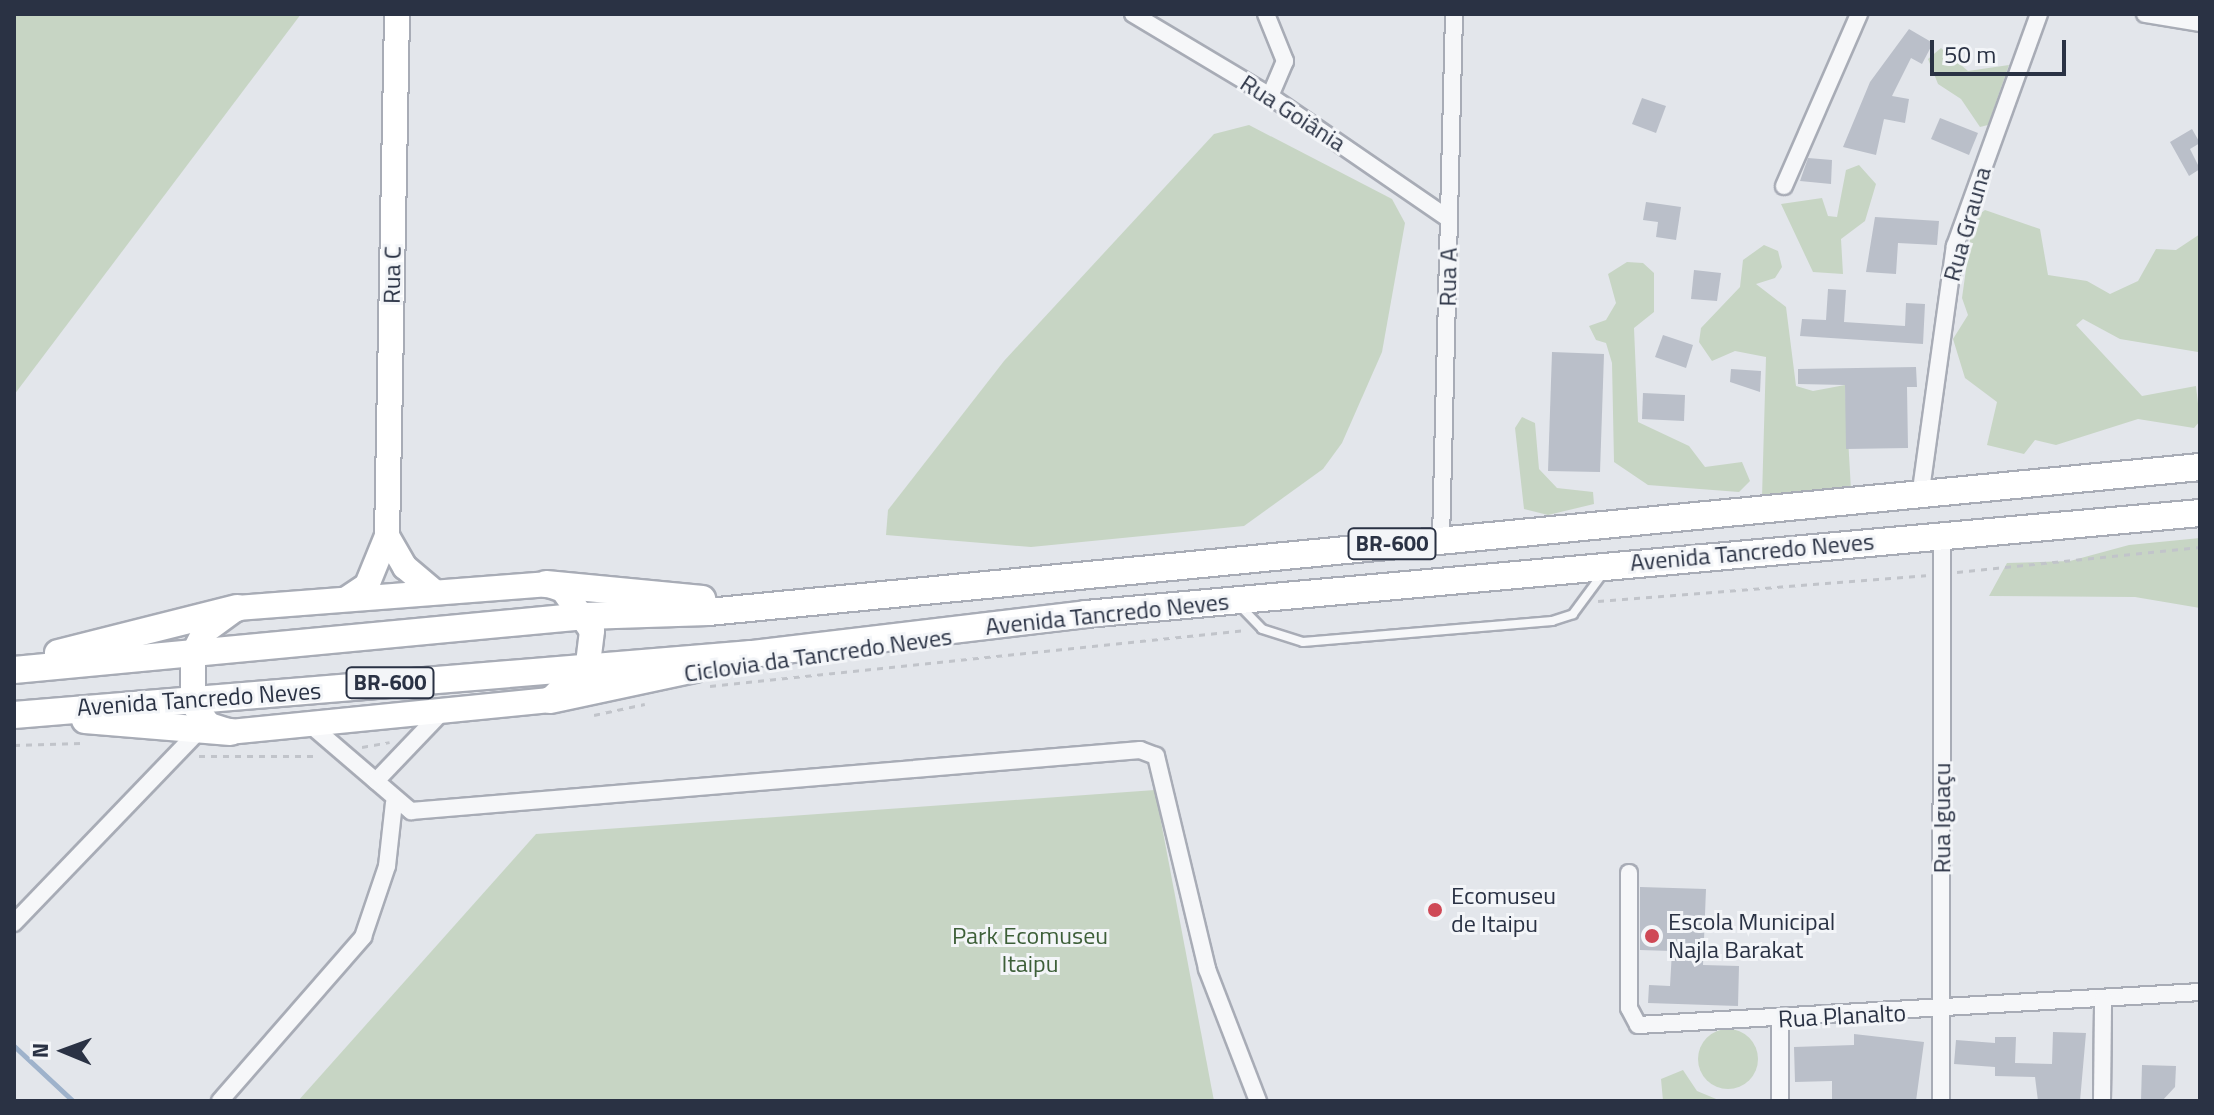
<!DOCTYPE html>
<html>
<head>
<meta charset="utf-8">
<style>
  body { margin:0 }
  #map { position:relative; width:2214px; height:1115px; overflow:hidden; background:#e3e6eb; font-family:"Titillium Web",sans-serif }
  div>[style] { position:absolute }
  .green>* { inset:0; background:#c7d5c4 }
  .round { border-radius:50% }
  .stream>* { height:5px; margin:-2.5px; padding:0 2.5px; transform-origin:2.5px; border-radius:2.5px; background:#9eb2cb }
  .building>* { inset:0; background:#babfc9 }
  .path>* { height:3px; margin-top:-1.5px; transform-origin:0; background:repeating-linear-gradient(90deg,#c1c4ca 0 6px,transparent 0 12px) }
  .roads { filter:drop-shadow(2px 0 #a8acb6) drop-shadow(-2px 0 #a8acb6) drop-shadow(0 2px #a8acb6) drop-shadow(0 -2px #a8acb6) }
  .lane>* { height:8px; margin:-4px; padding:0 4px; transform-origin:4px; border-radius:4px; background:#f6f7f9 }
  .street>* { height:16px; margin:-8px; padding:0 8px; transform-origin:8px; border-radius:8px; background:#f6f7f9 }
  .secondary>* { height:24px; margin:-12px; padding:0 12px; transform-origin:12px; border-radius:12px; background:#fff }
  .primary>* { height:26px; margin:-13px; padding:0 13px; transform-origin:13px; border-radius:13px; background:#fff }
  .dots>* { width:22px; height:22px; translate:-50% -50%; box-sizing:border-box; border:4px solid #f3f5f8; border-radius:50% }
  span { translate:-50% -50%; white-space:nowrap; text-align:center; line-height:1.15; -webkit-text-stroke:6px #f3f5f8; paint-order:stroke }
  .shield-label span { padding:2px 6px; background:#f3f5f8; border:2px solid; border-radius:6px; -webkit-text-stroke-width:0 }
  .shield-label { font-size:22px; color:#2a3244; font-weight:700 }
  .street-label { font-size:24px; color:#2a3244 }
  .poi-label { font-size:24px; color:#2a3244 }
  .left { translate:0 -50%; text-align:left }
  .park-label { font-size:24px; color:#3d5f38 }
  .frame { position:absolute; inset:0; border:16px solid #2a3244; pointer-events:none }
  .north { position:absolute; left:24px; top:1011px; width:80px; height:80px; -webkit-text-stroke:6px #f3f5f8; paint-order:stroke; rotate:271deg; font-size:22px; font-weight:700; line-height:32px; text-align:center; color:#2a3244 }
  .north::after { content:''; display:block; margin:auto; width:28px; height:36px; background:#2a3244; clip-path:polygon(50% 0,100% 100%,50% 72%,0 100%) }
  .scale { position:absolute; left:1930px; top:40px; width:136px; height:36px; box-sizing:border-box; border:4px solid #2a3244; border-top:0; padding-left:10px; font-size:24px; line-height:28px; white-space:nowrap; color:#2a3244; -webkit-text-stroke:6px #f3f5f8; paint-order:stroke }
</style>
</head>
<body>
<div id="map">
  <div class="green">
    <i style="clip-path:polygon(14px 14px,301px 14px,14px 395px)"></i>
    <i style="clip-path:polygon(1941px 48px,1968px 71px,2009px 65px,1988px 125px,1980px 127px,1961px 99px,1938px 84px,1928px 59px)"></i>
    <i style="clip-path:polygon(1249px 125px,1392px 199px,1405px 223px,1382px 352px,1342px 443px,1323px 469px,1244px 526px,1031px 547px,886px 535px,888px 510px,1004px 361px,1214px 134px)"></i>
    <i style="clip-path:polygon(1859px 165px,1876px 184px,1865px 221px,1841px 239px,1843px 274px,1813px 272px,1781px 204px,1822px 198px,1828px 216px,1837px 217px,1846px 170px)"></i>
    <i style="clip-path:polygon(1985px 210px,2040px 229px,2048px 275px,2087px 281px,2110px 294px,2138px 281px,2156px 249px,2176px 250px,2200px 234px,2198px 352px,2120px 339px,2083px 319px,2076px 325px,2142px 396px,2196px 386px,2200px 421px,2194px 428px,2138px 419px,2056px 445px,2035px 440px,2024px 454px,1987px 445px,1997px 402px,1965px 378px,1953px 339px,1968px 315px,1962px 298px,1973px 219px)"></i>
    <i style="clip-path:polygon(1764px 245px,1778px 251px,1782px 267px,1775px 278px,1756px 284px,1786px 307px,1796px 386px,1813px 391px,1845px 385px,1851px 490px,1762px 497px,1766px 357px,1735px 351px,1712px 361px,1699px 342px,1701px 328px,1740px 287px,1743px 260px)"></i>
    <i style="clip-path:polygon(1627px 262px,1643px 263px,1654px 273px,1654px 312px,1634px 328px,1638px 422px,1689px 446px,1705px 467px,1742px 462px,1750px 481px,1739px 492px,1648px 485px,1614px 462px,1612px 363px,1606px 343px,1596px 340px,1589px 326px,1606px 320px,1616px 303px,1608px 274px)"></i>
    <i style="clip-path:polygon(1522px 417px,1535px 423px,1539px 469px,1557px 488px,1593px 492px,1594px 504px,1548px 515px,1524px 509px,1515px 428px)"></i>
    <i style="clip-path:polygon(2200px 538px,2200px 608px,2135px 597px,1989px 596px,2007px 563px,2070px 561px,2129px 545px)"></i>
    <i style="clip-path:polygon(1155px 790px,1214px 1101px,298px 1101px,536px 834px)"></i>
    <i class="round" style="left:1698px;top:1029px;width:60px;height:60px"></i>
    <i style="clip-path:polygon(1683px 1070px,1697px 1091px,1721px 1101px,1663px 1101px,1661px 1079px)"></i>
  </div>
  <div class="stream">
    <i style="left:14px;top:1046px;width:81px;rotate:43deg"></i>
  </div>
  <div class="building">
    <i style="clip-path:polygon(1909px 29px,1933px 43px,1922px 64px,1911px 58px,1892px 96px,1909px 99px,1905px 123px,1884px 119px,1876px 155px,1843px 147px,1870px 82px)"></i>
    <i style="clip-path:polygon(1642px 98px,1666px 106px,1656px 133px,1632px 124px)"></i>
    <i style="clip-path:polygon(1940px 118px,1978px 133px,1969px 155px,1931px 139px)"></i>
    <i style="clip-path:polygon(2192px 129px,2200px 143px,2190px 149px,2200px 169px,2189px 176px,2170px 142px)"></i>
    <i style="clip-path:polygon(1808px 158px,1832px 160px,1831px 184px,1800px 181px)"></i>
    <i style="clip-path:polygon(1646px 202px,1681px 207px,1676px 240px,1656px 237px,1658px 222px,1643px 220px)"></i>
    <i style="clip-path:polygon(1875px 217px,1939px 221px,1937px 245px,1898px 243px,1896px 274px,1866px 272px)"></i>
    <i style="clip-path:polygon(1694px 270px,1721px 273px,1717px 301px,1691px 299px)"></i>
    <i style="clip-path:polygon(1828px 289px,1846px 290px,1844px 322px,1905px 326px,1906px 303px,1925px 304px,1923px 344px,1800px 336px,1802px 319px,1826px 320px)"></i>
    <i style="clip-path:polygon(1663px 335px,1693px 345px,1686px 368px,1655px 357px)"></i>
    <i style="clip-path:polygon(1552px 352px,1604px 354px,1600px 472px,1548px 471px)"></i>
    <i style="clip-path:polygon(1916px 367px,1917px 387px,1907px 387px,1908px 448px,1846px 449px,1845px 385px,1798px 384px,1798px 369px)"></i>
    <i style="clip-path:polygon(1731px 369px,1761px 371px,1760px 392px,1730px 382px)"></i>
    <i style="clip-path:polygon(1643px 393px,1685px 395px,1684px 421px,1642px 419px)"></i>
    <i style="clip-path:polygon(1640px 887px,1706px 889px,1703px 965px,1739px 966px,1738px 1006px,1648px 1003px,1649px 985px,1670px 986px,1672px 951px,1640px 950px)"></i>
    <i style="clip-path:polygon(2053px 1032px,2086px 1033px,2080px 1101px,2038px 1101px,2035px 1077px,1995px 1076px,1995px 1067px,1954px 1064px,1956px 1040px,1995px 1043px,1995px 1037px,2016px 1037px,2015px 1063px,2052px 1064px)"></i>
    <i style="clip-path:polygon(1854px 1034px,1924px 1042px,1916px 1101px,1832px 1101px,1832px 1081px,1795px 1082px,1794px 1047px,1854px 1045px)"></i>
    <i style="clip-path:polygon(2142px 1065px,2176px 1066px,2175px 1087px,2162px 1101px,2141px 1101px)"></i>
  </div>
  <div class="path">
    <i style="left:1957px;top:572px;width:244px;rotate:-5.9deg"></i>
    <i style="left:1598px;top:601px;width:329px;rotate:-4.5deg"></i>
    <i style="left:710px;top:686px;width:539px;rotate:-5.96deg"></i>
    <i style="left:594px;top:715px;width:52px;rotate:-12.2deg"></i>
    <i style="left:14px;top:745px;width:67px;rotate:-1.7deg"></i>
    <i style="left:362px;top:747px;width:28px;rotate:-10deg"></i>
    <i style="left:199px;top:756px;width:120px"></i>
  </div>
  <div class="roads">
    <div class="lane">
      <i style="left:1241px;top:607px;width:30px;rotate:46deg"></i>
      <i style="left:1262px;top:629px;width:43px;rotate:17.6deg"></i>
      <i style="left:1303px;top:642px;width:250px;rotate:-4.8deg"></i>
      <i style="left:1552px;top:621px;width:22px;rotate:-18deg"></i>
      <i style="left:1573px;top:614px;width:52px;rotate:-53.6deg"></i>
    </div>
    <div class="street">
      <i style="left:1133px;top:14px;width:160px;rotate:30.9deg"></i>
      <i style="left:1270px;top:96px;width:217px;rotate:34.5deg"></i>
      <i style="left:1266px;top:14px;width:51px;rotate:68deg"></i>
      <i style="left:1285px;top:61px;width:38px;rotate:113deg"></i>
      <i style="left:2145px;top:14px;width:56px;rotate:9.3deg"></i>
      <i style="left:1784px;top:186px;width:188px;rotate:-66.4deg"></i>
      <i style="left:1921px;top:490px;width:246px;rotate:-82.1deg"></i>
      <i style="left:1955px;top:246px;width:247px;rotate:-70.1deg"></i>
      <i style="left:1441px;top:539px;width:525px;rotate:-88.58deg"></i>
      <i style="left:314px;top:728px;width:128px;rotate:40.6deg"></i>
      <i style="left:411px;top:811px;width:732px;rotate:-4.78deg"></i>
      <i style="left:1140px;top:750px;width:17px;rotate:21deg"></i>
      <i style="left:1156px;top:756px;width:219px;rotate:76.5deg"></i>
      <i style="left:1207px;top:969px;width:142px;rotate:68.9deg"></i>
      <i style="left:376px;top:781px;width:93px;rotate:-46.3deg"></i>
      <i style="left:1629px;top:873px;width:135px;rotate:90deg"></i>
      <i style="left:1629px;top:1008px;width:19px;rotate:62deg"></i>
      <i style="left:1638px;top:1025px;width:563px;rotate:-3.36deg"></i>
      <i style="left:14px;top:923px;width:265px;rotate:-46.1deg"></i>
      <i style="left:220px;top:1101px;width:218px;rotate:-48.9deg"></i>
      <i style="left:363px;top:937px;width:75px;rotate:-71.3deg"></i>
      <i style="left:387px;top:866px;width:63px;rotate:-83.7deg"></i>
      <i style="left:1780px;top:1101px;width:81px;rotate:-90deg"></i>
      <i style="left:1941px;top:1101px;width:566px;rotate:-89.9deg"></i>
      <i style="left:2102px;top:1101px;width:102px;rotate:-89.4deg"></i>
    </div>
    <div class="secondary">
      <i style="left:387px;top:536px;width:36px;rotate:60deg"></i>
      <i style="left:405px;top:567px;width:39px;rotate:40deg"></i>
      <i style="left:546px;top:584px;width:18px;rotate:19deg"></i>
      <i style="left:563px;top:590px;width:50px;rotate:54.7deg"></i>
      <i style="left:592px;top:631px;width:31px;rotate:97deg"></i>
      <i style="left:588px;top:662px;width:54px;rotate:135deg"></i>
      <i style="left:550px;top:700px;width:321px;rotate:174.3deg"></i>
      <i style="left:231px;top:732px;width:23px;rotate:-162deg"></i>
      <i style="left:209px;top:725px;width:26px;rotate:-127deg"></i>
      <i style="left:193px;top:704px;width:50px;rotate:-90deg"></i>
      <i style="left:193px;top:654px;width:25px;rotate:-63deg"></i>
      <i style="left:204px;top:632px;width:41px;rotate:-36deg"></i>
      <i style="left:237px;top:608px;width:310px;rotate:-4.4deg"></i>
      <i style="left:348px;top:598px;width:23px;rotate:-34deg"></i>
      <i style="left:367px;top:585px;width:53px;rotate:-67.8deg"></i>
      <i style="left:387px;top:536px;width:522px;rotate:-88.9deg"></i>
    </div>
    <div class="primary">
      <i style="left:546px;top:584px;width:157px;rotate:5.5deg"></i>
      <i style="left:58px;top:653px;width:185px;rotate:-14.1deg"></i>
      <i style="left:14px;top:670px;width:574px;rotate:-5.4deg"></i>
      <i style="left:585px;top:616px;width:123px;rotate:-1.9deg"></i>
      <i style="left:708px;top:612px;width:1499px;rotate:-5.55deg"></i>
      <i style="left:550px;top:700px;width:148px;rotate:-12.1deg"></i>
      <i style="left:14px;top:715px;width:740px;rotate:-4.73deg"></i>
      <i style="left:751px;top:654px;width:337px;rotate:-6.8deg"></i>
      <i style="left:1086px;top:614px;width:1119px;rotate:-5.18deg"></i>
      <i style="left:85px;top:720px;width:146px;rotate:4.7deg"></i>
    </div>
  </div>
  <div class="dots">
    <i style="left:1435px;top:910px;background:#cf4956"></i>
    <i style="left:1652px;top:936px;background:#cf4956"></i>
  </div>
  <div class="shield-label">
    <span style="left:1392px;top:544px">BR-600</span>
    <span style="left:390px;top:683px">BR-600</span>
  </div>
  <div class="street-label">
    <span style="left:1293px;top:113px;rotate:33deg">Rua Goiânia</span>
    <span style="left:1967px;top:224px;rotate:-74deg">Rua Grauna</span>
    <span style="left:392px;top:275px;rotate:-89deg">Rua C</span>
    <span style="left:1448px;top:277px;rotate:-89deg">Rua A</span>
    <span style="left:1752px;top:552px;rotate:-5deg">Avenida Tancredo Neves</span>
    <span style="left:1107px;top:614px;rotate:-6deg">Avenida Tancredo Neves</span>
    <span style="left:818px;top:655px;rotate:-8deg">Ciclovia da Tancredo Neves</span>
    <span style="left:199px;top:699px;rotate:-4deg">Avenida Tancredo Neves</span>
    <span style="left:1942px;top:818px;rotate:-90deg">Rua Iguaçu</span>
    <span style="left:1842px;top:1016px;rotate:-3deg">Rua Planalto</span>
  </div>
  <div class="poi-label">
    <span class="left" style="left:1451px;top:910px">Ecomuseu<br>de Itaipu</span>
    <span class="left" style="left:1668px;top:936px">Escola Municipal<br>Najla Barakat</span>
  </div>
  <div class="park-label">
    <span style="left:1030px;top:950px">Park Ecomuseu<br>Itaipu</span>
  </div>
  <div class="frame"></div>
  <div class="north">N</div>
  <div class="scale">50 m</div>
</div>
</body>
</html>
